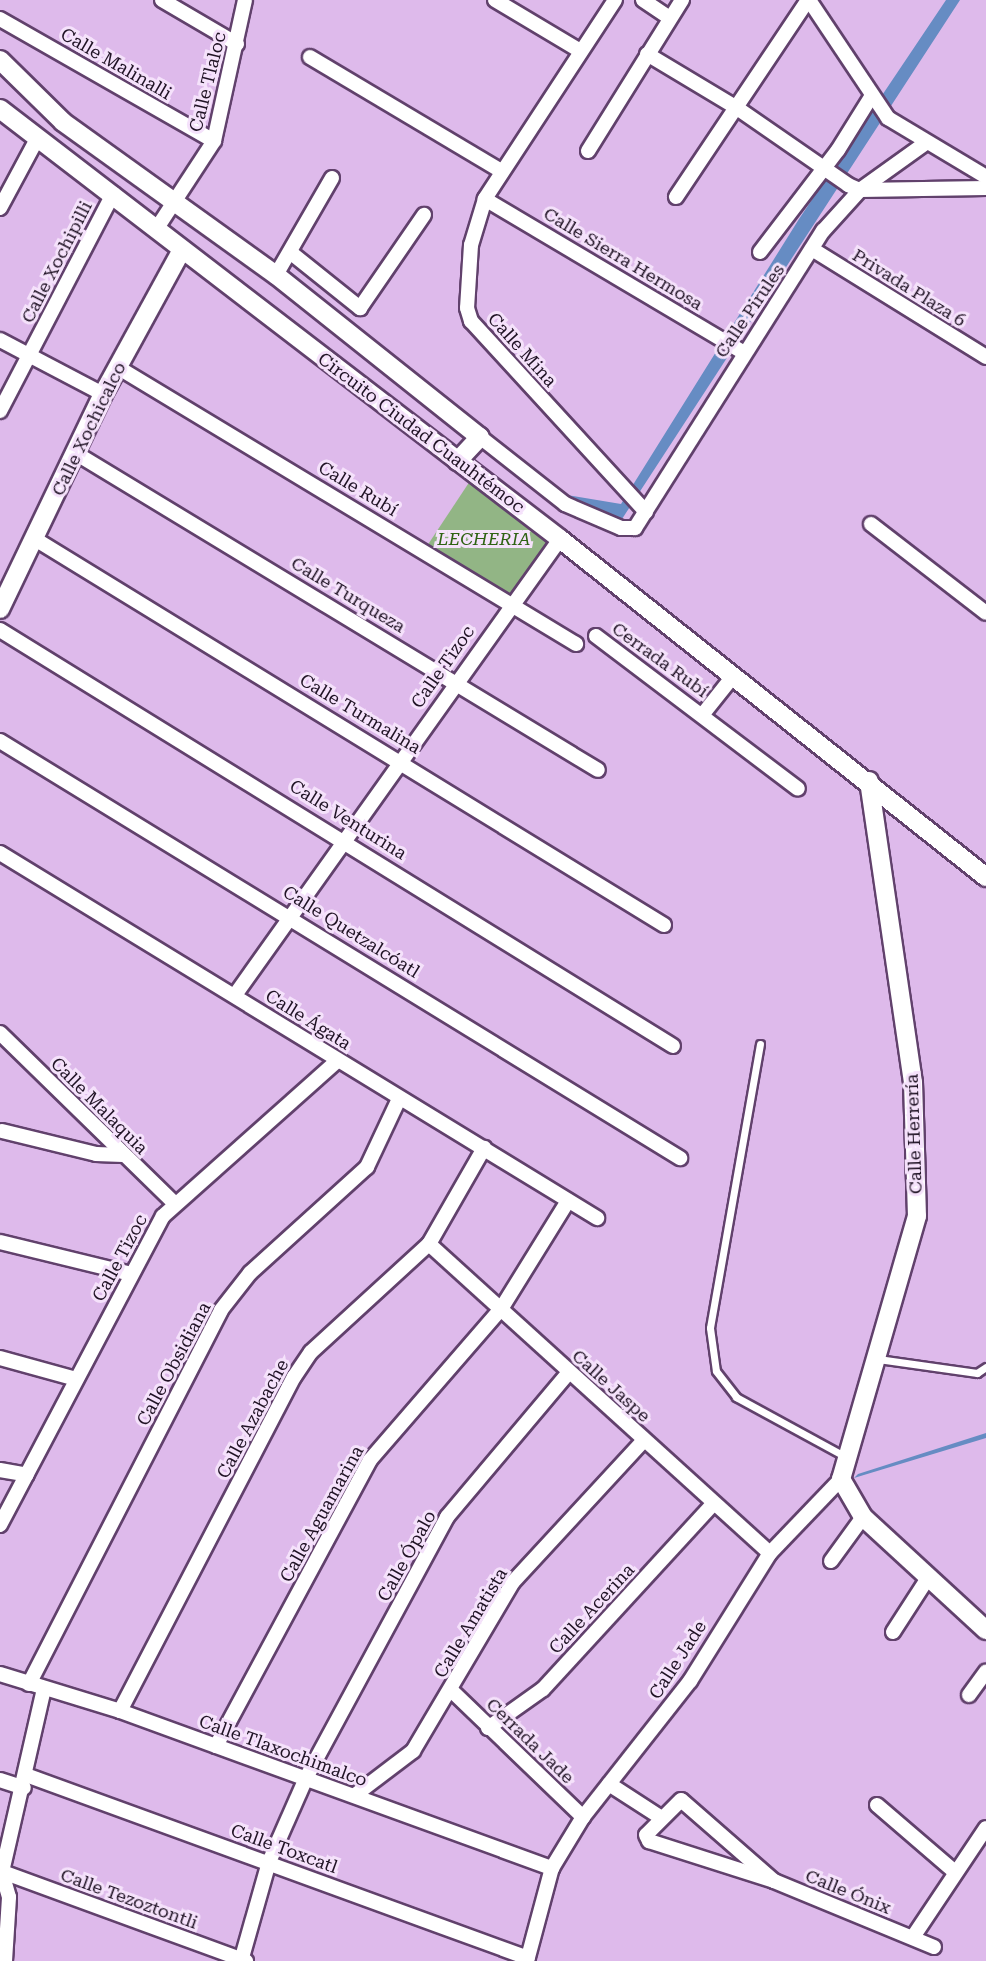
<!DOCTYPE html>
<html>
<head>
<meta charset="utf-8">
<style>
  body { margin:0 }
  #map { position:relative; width:986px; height:1961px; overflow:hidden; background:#debaeb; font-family:"Roboto Serif",serif }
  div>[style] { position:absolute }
  .green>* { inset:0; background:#92b585 }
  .water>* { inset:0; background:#668cc3 }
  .roads { filter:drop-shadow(2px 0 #61416c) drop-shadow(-2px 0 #61416c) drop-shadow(0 2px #61416c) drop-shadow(0 -2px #61416c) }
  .lane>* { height:7px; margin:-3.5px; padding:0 3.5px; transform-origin:3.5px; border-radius:3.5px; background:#fff }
  .street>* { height:14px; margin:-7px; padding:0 7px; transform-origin:7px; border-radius:7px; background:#fff }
  .secondary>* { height:18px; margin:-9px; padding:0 9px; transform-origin:9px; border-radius:9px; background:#fff }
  span { translate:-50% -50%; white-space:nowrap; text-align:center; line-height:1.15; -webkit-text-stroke:6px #f5e2fb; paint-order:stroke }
  .street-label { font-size:18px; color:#201325 }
  .park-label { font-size:18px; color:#2f6313; font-style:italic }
</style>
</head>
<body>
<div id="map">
  <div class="green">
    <i style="clip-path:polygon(474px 475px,556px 540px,510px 604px,423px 552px)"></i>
  </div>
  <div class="water">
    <i style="clip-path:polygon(946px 0,960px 0,622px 519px,566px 503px,561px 494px,621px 504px,799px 219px)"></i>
    <i style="clip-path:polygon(986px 1433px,986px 1438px,854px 1478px,858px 1474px)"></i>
  </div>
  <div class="roads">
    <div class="lane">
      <i style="left:760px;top:1044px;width:288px;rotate:100deg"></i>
      <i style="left:710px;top:1328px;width:43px;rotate:82.1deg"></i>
      <i style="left:716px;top:1371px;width:33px;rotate:52deg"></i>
      <i style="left:736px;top:1397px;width:125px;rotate:28.6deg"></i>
      <i style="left:878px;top:1359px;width:100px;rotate:8deg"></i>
      <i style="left:977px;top:1373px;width:11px;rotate:-34deg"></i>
    </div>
    <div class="street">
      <i style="left:162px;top:0;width:87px;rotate:30.4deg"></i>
      <i style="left:495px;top:0;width:98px;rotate:30.8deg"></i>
      <i style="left:615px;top:0;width:238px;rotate:123.2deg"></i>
      <i style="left:485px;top:199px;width:48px;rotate:106.9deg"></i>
      <i style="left:471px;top:245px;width:63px;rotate:93.6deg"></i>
      <i style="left:467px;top:308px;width:14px;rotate:73deg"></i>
      <i style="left:471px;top:321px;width:259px;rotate:47.5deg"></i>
      <i style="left:643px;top:0;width:30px;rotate:34deg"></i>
      <i style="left:809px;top:0;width:142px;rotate:56.2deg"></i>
      <i style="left:888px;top:118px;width:114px;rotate:31deg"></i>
      <i style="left:0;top:19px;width:246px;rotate:29.7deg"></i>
      <i style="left:647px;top:54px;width:105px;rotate:31deg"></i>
      <i style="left:737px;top:108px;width:135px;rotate:34.7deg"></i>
      <i style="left:848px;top:185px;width:13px;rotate:23deg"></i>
      <i style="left:860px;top:190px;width:126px;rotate:-0.9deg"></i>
      <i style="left:310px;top:57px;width:222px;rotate:30.8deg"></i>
      <i style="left:588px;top:151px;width:178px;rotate:-58.1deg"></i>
      <i style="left:676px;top:197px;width:237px;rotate:-56.2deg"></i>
      <i style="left:485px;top:199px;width:300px;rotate:30.7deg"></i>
      <i style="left:0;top:208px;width:81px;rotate:-61.8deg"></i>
      <i style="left:157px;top:228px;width:104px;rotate:-56.8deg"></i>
      <i style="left:214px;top:141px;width:144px;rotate:-77.6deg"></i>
      <i style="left:812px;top:249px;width:205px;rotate:31.8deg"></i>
      <i style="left:290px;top:252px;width:90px;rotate:38.7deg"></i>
      <i style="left:360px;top:308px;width:113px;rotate:-55.5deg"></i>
      <i style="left:760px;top:252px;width:128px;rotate:-52.6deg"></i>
      <i style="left:838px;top:150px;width:62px;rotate:-58.1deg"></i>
      <i style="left:276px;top:275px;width:112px;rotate:-60deg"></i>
      <i style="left:0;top:340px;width:116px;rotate:27.7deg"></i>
      <i style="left:119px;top:368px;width:534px;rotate:31.13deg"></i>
      <i style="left:0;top:411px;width:245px;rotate:-62.5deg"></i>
      <i style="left:480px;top:437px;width:108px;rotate:38.2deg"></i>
      <i style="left:565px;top:504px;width:61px;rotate:23.2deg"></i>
      <i style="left:621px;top:528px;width:14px"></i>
      <i style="left:635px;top:528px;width:352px;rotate:-57.7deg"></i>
      <i style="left:823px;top:231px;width:55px;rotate:-47.9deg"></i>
      <i style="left:860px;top:190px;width:82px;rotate:-35.6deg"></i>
      <i style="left:77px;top:454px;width:609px;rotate:31.24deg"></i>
      <i style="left:871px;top:524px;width:145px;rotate:37.7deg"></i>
      <i style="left:35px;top:539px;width:738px;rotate:31.54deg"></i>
      <i style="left:0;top:630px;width:791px;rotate:31.72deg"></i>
      <i style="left:596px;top:636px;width:253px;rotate:37.1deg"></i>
      <i style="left:703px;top:714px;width:50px;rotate:-51.5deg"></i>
      <i style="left:0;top:741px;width:798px;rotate:31.52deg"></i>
      <i style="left:0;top:853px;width:700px;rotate:31.44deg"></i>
      <i style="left:235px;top:995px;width:560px;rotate:-54.52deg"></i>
      <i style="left:0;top:1033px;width:243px;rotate:44.3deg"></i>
      <i style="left:2px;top:1131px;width:97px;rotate:13.7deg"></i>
      <i style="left:96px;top:1154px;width:27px;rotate:2deg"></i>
      <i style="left:0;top:1242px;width:135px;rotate:13.7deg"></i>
      <i style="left:429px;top:1244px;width:460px;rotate:42.2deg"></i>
      <i style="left:0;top:1358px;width:79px;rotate:15.4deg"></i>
      <i style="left:0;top:1470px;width:27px;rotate:10deg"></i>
      <i style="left:0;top:1525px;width:349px;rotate:-62.2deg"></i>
      <i style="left:163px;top:1216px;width:234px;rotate:-41.7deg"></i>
      <i style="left:831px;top:1561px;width:54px;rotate:-54deg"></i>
      <i style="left:893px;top:1632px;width:64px;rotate:-57.1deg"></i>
      <i style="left:0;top:1674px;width:126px;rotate:17.1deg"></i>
      <i style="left:120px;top:1711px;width:460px;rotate:20deg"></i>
      <i style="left:29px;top:1684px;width:420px;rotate:-62.8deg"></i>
      <i style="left:221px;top:1310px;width:47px;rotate:-51.9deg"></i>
      <i style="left:250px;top:1273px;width:158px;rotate:-42.2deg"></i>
      <i style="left:367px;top:1167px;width:75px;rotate:-64.8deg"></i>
      <i style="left:452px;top:1691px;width:182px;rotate:43.9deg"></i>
      <i style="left:969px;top:1695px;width:29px;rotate:-54deg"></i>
      <i style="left:120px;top:1711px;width:377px;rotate:-62.5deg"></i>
      <i style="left:294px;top:1377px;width:30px;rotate:-56deg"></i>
      <i style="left:311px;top:1352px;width:160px;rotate:-42.5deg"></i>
      <i style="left:429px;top:1244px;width:111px;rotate:-60.2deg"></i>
      <i style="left:488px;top:1728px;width:67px;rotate:-35.3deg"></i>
      <i style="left:543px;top:1689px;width:251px;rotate:-47.4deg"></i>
      <i style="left:216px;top:1746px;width:325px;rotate:-61.7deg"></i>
      <i style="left:370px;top:1460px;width:200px;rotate:-49.1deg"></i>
      <i style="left:501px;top:1309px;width:127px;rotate:-58.2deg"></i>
      <i style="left:26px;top:1775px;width:534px;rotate:20.03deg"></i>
      <i style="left:0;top:1780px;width:25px;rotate:18deg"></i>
      <i style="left:609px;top:1784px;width:61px;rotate:32.9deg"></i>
      <i style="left:355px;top:1795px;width:73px;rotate:-37.2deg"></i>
      <i style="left:413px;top:1751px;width:196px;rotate:-59.4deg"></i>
      <i style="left:513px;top:1582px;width:193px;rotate:-47.3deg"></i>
      <i style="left:877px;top:1805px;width:103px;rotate:40.7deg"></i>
      <i style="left:0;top:1871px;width:262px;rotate:20.1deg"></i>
      <i style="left:774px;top:1881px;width:123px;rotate:-138.9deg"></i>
      <i style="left:681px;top:1800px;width:49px;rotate:135deg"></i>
      <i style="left:646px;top:1835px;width:7px;rotate:63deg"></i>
      <i style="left:649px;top:1841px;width:131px;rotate:17.7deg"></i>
      <i style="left:774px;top:1881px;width:173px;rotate:22.4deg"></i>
      <i style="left:913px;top:1937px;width:131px;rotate:-56.2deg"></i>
      <i style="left:5px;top:1961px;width:64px;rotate:-86.4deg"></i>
      <i style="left:9px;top:1897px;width:26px;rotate:-106deg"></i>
      <i style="left:2px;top:1872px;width:188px;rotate:-77.1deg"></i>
      <i style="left:241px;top:1961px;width:103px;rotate:-74.2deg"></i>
      <i style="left:269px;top:1862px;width:92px;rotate:-66.2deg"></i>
      <i style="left:306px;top:1778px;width:297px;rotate:-61.6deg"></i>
      <i style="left:447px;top:1517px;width:189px;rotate:-49.9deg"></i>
      <i style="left:527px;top:1961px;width:96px;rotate:-75deg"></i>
      <i style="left:552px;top:1868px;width:60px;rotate:-58.7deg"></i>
      <i style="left:583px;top:1817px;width:173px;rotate:-51.8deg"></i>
      <i style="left:690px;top:1681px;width:151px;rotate:-58deg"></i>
      <i style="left:770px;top:1553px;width:103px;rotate:-46.2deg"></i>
    </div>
    <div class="secondary">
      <i style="left:0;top:60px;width:88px;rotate:44.5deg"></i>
      <i style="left:63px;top:122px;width:262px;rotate:35.7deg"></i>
      <i style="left:276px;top:275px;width:260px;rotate:38.5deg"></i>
      <i style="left:480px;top:437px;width:33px;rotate:133deg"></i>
      <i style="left:0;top:109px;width:706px;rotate:37.52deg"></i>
      <i style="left:560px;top:539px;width:544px;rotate:38.43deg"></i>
      <i style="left:0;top:609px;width:238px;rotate:-64.4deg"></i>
      <i style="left:103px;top:394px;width:164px;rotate:-61.3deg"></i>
      <i style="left:869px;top:781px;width:304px;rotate:81.7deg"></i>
      <i style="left:913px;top:1082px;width:134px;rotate:88.3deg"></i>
      <i style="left:917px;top:1216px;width:274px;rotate:106.1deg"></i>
      <i style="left:841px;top:1479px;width:44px;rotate:59.9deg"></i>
      <i style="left:863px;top:1517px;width:167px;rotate:42.6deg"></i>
    </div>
  </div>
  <div class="street-label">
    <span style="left:116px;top:64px;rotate:30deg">Calle Malinalli</span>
    <span style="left:208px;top:82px;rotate:-76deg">Calle Tlaloc</span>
    <span style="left:623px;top:259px;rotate:31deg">Calle Sierra Hermosa</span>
    <span style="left:57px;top:262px;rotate:-63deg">Calle Xochipilli</span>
    <span style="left:909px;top:288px;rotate:32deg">Privada Plaza 6</span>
    <span style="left:750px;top:311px;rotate:-56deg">Calle Pirules</span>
    <span style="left:522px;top:350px;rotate:48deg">Calle Mina</span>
    <span style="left:89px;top:429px;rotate:-64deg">Calle Xochicalco</span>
    <span style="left:421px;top:433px;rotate:37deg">Circuito Ciudad Cuauhtémoc</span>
    <span style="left:358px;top:489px;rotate:31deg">Calle Rubí</span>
    <span style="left:348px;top:595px;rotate:31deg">Calle Turqueza</span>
    <span style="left:660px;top:660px;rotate:36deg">Cerrada Rubí</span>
    <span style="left:443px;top:667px;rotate:-55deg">Calle Tizoc</span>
    <span style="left:360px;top:714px;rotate:31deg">Calle Turmalina</span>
    <span style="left:348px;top:820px;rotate:32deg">Calle Venturina</span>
    <span style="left:351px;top:932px;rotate:32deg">Calle Quetzalcóatl</span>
    <span style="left:308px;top:1020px;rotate:32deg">Calle Ágata</span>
    <span style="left:99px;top:1106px;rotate:45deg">Calle Malaquia</span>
    <span style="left:914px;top:1134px;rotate:-92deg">Calle Herrería</span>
    <span style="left:120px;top:1258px;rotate:-62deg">Calle Tizoc</span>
    <span style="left:174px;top:1364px;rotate:-62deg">Calle Obsidiana</span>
    <span style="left:611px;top:1386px;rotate:42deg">Calle Jaspe</span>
    <span style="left:253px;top:1419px;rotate:-62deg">Calle Azabache</span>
    <span style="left:322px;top:1514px;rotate:-61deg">Calle Aguamarina</span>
    <span style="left:407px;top:1556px;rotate:-61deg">Calle Ópalo</span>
    <span style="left:592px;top:1609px;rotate:-47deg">Calle Acerina</span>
    <span style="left:471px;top:1623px;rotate:-59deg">Calle Amatista</span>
    <span style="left:678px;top:1660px;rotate:-57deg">Calle Jade</span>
    <span style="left:530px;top:1741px;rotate:44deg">Cerrada Jade</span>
    <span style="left:283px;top:1751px;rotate:20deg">Calle Tlaxochimalco</span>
    <span style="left:284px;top:1849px;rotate:20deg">Calle Toxcatl</span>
    <span style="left:848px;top:1892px;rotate:22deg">Calle Ónix</span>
    <span style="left:129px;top:1899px;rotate:20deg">Calle Tezoztontli</span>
  </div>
  <div class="park-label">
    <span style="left:484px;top:539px">LECHERIA</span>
  </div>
</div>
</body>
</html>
